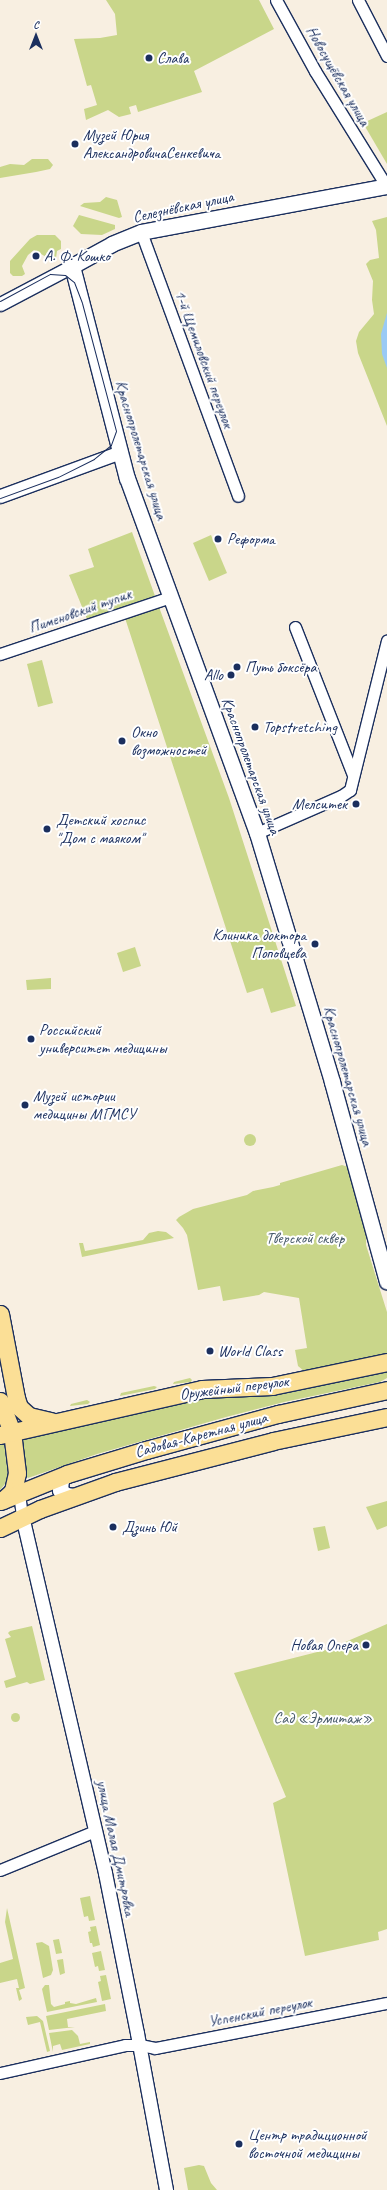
<!DOCTYPE html>
<html>
<head>
<meta charset="utf-8">
<style>
  body { margin:0 }
  #map { position:relative; width:387px; height:2190px; overflow:hidden; background:#f8efe1; font-family:Caveat,sans-serif }
  div>[style] { position:absolute }
  .green>* { inset:0; background:#c9d68a }
  .round { border-radius:50% }
  .water>* { inset:0; background:#99caf5 }
  .roads { filter:drop-shadow(1px 0 #1b2f5e) drop-shadow(-1px 0 #1b2f5e) drop-shadow(0 1px #1b2f5e) drop-shadow(0 -1px #1b2f5e) }
  .minor>* { height:11px; margin:-5.5px; padding:0 5.5px; transform-origin:5.5px; border-radius:5.5px; background:#fff }
  .tertiary>* { height:13px; margin:-6.5px; padding:0 6.5px; transform-origin:6.5px; border-radius:6.5px; background:#fff }
  .secondary>* { height:15px; margin:-7.5px; padding:0 7.5px; transform-origin:7.5px; border-radius:7.5px; background:#fff }
  .primary>* { height:17px; margin:-8.5px; padding:0 8.5px; transform-origin:8.5px; border-radius:8.5px; background:#fbdf96 }
  .tram>* { height:1px; margin:-0.5px; padding:0 0.5px; transform-origin:0.5px; border-radius:0.5px; background:#1b2f5e }
  .dots>* { width:11px; height:11px; translate:-50% -50%; box-sizing:border-box; border:2px solid #fff; border-radius:50% }
  span { translate:-50% -50%; white-space:nowrap; text-align:center; line-height:1.15; -webkit-text-stroke:4px #fff; paint-order:stroke }
  .poi-label { font-size:16px; color:#1b2f5e }
  .left { translate:0 -50%; text-align:left }
  .right { translate:-100% -50%; text-align:right }
  .street-label { font-size:16px; color:#1b2f5e }
  .park-label { font-size:16px; color:#465969 }
  .north { position:absolute; left:16px; top:16px; width:40px; height:40px; -webkit-text-stroke:3px #fff; paint-order:stroke; rotate:0deg; font-size:11px; font-weight:700; line-height:16px; text-align:center; color:#1b2f5e }
  .north::after { content:''; display:block; margin:auto; width:14px; height:18px; background:#1b2f5e; clip-path:polygon(50% 0,100% 100%,50% 72%,0 100%) }
</style>
</head>
<body>
<div id="map">
  <div class="green">
    <i style="clip-path:polygon(106px 0,259px 0,274px 29px,194px 71px,202px 92px,138px 112px,136px 105px,129px 107px,131px 114px,119px 117px,108px 110px,86px 120px,84px 109px,97px 105px,91px 85px,87px 86px,74px 39px,100px 38px,117px 35px,115px 14px)"></i>
    <i style="clip-path:polygon(387px 112px,387px 164px,363px 123px)"></i>
    <i style="clip-path:polygon(32px 159px,48px 159px,53px 165px,50px 169px,36px 172px,0 178px,0 167px,10px 164px,24px 165px)"></i>
    <i style="clip-path:polygon(106px 197px,117px 200px,122px 217px,119px 218px,80px 206px,84px 203px,100px 202px)"></i>
    <i style="clip-path:polygon(79px 215px,115px 225px,115px 229px,102px 235px,81px 234px,73px 226px)"></i>
    <i style="clip-path:polygon(387px 217px,387px 426px,358px 353px,356px 341px,359px 332px,374px 314px,372px 300px,373px 281px,366px 264px,370px 260px,379px 258px,376px 230px,372px 221px)"></i>
    <i style="clip-path:polygon(37px 235px,55px 235px,61px 241px,61px 249px,57px 251px,56px 258px,48px 258px,34px 250px,28px 255px,22px 266px,25px 274px,22px 276px,13px 276px,10px 273px,10px 261px,30px 239px)"></i>
    <i style="clip-path:polygon(132px 532px,155px 596px,87px 619px,69px 575px,94px 567px,88px 549px)"></i>
    <i style="clip-path:polygon(211px 535px,227px 573px,209px 581px,193px 543px)"></i>
    <i style="clip-path:polygon(159px 607px,229px 798px,296px 1006px,271px 1013px,263px 988px,247px 993px,125px 618px)"></i>
    <i style="clip-path:polygon(42px 660px,53px 703px,38px 707px,27px 664px)"></i>
    <i style="clip-path:polygon(135px 947px,141px 966px,123px 972px,117px 953px)"></i>
    <i style="clip-path:polygon(51px 978px,51px 989px,27px 990px,26px 980px)"></i>
    <i class="round" style="left:244px;top:1134px;width:12px;height:12px"></i>
    <i style="clip-path:polygon(342px 1165px,348px 1167px,366px 1232px,366px 1245px,387px 1312px,387px 1354px,304px 1371px,298px 1366px,295px 1350px,307px 1348px,299px 1298px,264px 1292px,259px 1295px,223px 1301px,220px 1286px,198px 1290px,187px 1235px,183px 1228px,176px 1220px,179px 1217px,193px 1209px,247px 1195px,253px 1191px,273px 1187px,280px 1185px,280px 1183px)"></i>
    <i style="clip-path:polygon(158px 1231px,166px 1232px,174px 1238px,82px 1257px,79px 1243px,83px 1243px,85px 1251px,143px 1240px,149px 1233px)"></i>
    <i style="clip-path:polygon(387px 1369px,387px 1378px,380px 1382px,284px 1402px,226px 1417px,97px 1454px,28px 1478px,26px 1476px,21px 1438px,204px 1396px)"></i>
    <i style="clip-path:polygon(190px 1378px,192px 1380px,191px 1382px,173px 1384px,174px 1382px)"></i>
    <i style="clip-path:polygon(154px 1386px,157px 1387px,155px 1389px,120px 1396px,121px 1393px)"></i>
    <i style="clip-path:polygon(87px 1400px,90px 1402px,88px 1404px,70px 1406px,71px 1404px)"></i>
    <i style="clip-path:polygon(4px 1442px,8px 1475px,5px 1484px,0 1490px,0 1443px)"></i>
    <i style="clip-path:polygon(387px 1501px,387px 1526px,377px 1530px,366px 1507px)"></i>
    <i style="clip-path:polygon(325px 1526px,330px 1548px,318px 1551px,313px 1528px)"></i>
    <i style="clip-path:polygon(387px 1624px,387px 1929px,378px 1932px,379px 1940px,305px 1956px,273px 1803px,286px 1797px,234px 1673px,341px 1646px,343px 1643px)"></i>
    <i style="clip-path:polygon(32px 1626px,45px 1680px,30px 1684px,27px 1682px,6px 1688px,4px 1681px,16px 1677px,5px 1639px,11px 1637px,8px 1633px,10px 1631px)"></i>
    <i class="round" style="left:10.5px;top:1712.5px;width:9px;height:9px"></i>
    <i style="clip-path:polygon(90px 1896px,95px 1920px,89px 1921px,88px 1916px,84px 1917px,80px 1898px)"></i>
    <i style="clip-path:polygon(7px 1908px,25px 1988px,19px 1990px,22px 1999px,19px 2001px,16px 1988px,19px 1988px,17px 1979px,0 1983px,0 1963px,13px 1959px,5px 1922px)"></i>
    <i style="clip-path:polygon(96px 1926px,100px 1945px,93px 1947px,92px 1943px,90px 1943px,88px 1932px,91px 1931px,90px 1927px)"></i>
    <i style="clip-path:polygon(59px 1939px,62px 1953px,56px 1954px,53px 1940px)"></i>
    <i style="clip-path:polygon(42px 1942px,49px 1946px,53px 1970px,51px 1975px,43px 1978px,36px 1943px)"></i>
    <i style="clip-path:polygon(101px 1951px,105px 1970px,99px 1971px,98px 1966px,95px 1967px,92px 1953px)"></i>
    <i style="clip-path:polygon(63px 1959px,65px 1973px,60px 1975px,57px 1960px)"></i>
    <i style="clip-path:polygon(106px 1975px,111px 1999px,102px 2001px,98px 1982px,101px 1981px,100px 1976px)"></i>
    <i style="clip-path:polygon(45px 1985px,49px 1985px,51px 2004px,54px 2007px,65px 2004px,65px 2002px,70px 2001px,70px 2003px,76px 2004px,96px 1998px,97px 2002px,47px 2012px,42px 1989px)"></i>
    <i style="clip-path:polygon(105px 2004px,106px 2011px,67px 2019px,68px 2027px,75px 2027px,49px 2030px,46px 2016px)"></i>
    <i style="clip-path:polygon(37px 2016px,43px 2021px,50px 2051px,47px 2052px,40px 2022px,28px 2025px,26px 2017px)"></i>
    <i style="clip-path:polygon(72px 2030px,78px 2036px,80px 2044px,90px 2042px,90px 2044px,62px 2050px,60px 2044px,53px 2046px,53px 2052px,49px 2033px)"></i>
    <i style="clip-path:polygon(199px 2165px,204px 2166px,211px 2183px,217px 2190px,188px 2190px,184px 2168px)"></i>
  </div>
  <div class="water">
    <i style="clip-path:polygon(387px 313px,387px 368px,382px 354px,381px 334px)"></i>
  </div>
  <div class="roads">
    <div class="minor">
      <i style="left:276px;top:0;width:81px;rotate:61.2deg"></i>
      <i style="left:315px;top:71px;width:137px;rotate:58.2deg"></i>
      <i style="left:358px;top:0;width:63px;rotate:62.6deg"></i>
      <i style="left:141px;top:232px;width:281px;rotate:69.8deg"></i>
      <i style="left:295px;top:627px;width:159px;rotate:68.6deg"></i>
      <i style="left:0;top:654px;width:179px;rotate:-18.5deg"></i>
      <i style="left:257px;top:833px;width:92px;rotate:-23.8deg"></i>
      <i style="left:341px;top:796px;width:11px;rotate:-34deg"></i>
      <i style="left:350px;top:790px;width:154px;rotate:-76.1deg"></i>
      <i style="left:18px;top:1487px;width:29px;rotate:82deg"></i>
      <i style="left:0;top:1870px;width:103px;rotate:-22.3deg"></i>
      <i style="left:0;top:2073px;width:128px;rotate:-12.6deg"></i>
      <i style="left:125px;top:2045px;width:15px"></i>
      <i style="left:140px;top:2045px;width:15px;rotate:11deg"></i>
      <i style="left:155px;top:2048px;width:236px;rotate:-11deg"></i>
    </div>
    <div class="tertiary">
      <i style="left:0;top:304px;width:81px;rotate:-27.8deg"></i>
      <i style="left:0;top:496px;width:128px;rotate:-20.1deg"></i>
      <i style="left:22px;top:1516px;width:367px;rotate:76.9deg"></i>
      <i style="left:105px;top:1873px;width:163px;rotate:78.7deg"></i>
      <i style="left:137px;top:2033px;width:160px;rotate:79.5deg"></i>
    </div>
    <div class="secondary">
      <i style="left:387px;top:186px;width:250px;rotate:169.4deg"></i>
      <i style="left:141px;top:232px;width:31px;rotate:158deg"></i>
      <i style="left:112px;top:244px;width:46px;rotate:151.2deg"></i>
      <i style="left:72px;top:266px;width:219px;rotate:75.5deg"></i>
      <i style="left:127px;top:478px;width:378px;rotate:69.9deg"></i>
      <i style="left:257px;top:833px;width:260px;rotate:73.2deg"></i>
      <i style="left:332px;top:1082px;width:207px;rotate:74.6deg"></i>
      <i style="left:67px;top:1474px;width:8px;rotate:140deg"></i>
      <i style="left:61px;top:1479px;width:11px;rotate:95deg"></i>
      <i style="left:60px;top:1490px;width:8px;rotate:40deg"></i>
      <i style="left:66px;top:1495px;width:8px;rotate:7deg"></i>
    </div>
    <div class="primary">
      <i style="left:0;top:1314px;width:86px;rotate:79.2deg"></i>
      <i style="left:16px;top:1398px;width:9px;rotate:72deg"></i>
      <i style="left:19px;top:1407px;width:13px;rotate:42deg"></i>
      <i style="left:29px;top:1416px;width:23px;rotate:13deg"></i>
      <i style="left:0;top:1401px;width:33px;rotate:69deg"></i>
      <i style="left:12px;top:1432px;width:41px;rotate:83deg"></i>
      <i style="left:17px;top:1473px;width:18px;rotate:103deg"></i>
      <i style="left:13px;top:1491px;width:13px;rotate:138deg"></i>
      <i style="left:0;top:1435px;width:207px;rotate:-12.8deg"></i>
      <i style="left:202px;top:1389px;width:70px;rotate:-2.5deg"></i>
      <i style="left:272px;top:1386px;width:117px;rotate:-11.8deg"></i>
      <i style="left:0;top:1501px;width:72px;rotate:-21.9deg"></i>
      <i style="left:67px;top:1474px;width:83px;rotate:-16.9deg"></i>
      <i style="left:146px;top:1450px;width:137px;rotate:-15.3deg"></i>
      <i style="left:278px;top:1414px;width:112px;rotate:-12.4deg"></i>
      <i style="left:0;top:1528px;width:44px;rotate:-25.4deg"></i>
      <i style="left:40px;top:1509px;width:80px;rotate:-19.8deg"></i>
      <i style="left:115px;top:1482px;width:163px;rotate:-14.5deg"></i>
      <i style="left:273px;top:1441px;width:116px;rotate:-11.9deg"></i>
    </div>
  </div>
  <div class="tram">
    <i style="left:0;top:301px;width:57px;rotate:-28.4deg"></i>
    <i style="left:50px;top:274px;width:15px;rotate:4deg"></i>
    <i style="left:65px;top:275px;width:11px;rotate:38deg"></i>
    <i style="left:74px;top:282px;width:22px;rotate:69deg"></i>
    <i style="left:82px;top:303px;width:132px;rotate:75.1deg"></i>
    <i style="left:116px;top:431px;width:15px;rotate:110deg"></i>
    <i style="left:111px;top:445px;width:22px;rotate:141deg"></i>
    <i style="left:94px;top:459px;width:40px;rotate:153.4deg"></i>
    <i style="left:58px;top:477px;width:62px;rotate:160.1deg"></i>
  </div>
  <div class="dots">
    <i style="left:149px;top:58px;background:#1b2f5e"></i>
    <i style="left:75px;top:144px;background:#1b2f5e"></i>
    <i style="left:36px;top:256px;background:#1b2f5e"></i>
    <i style="left:218px;top:539px;background:#1b2f5e"></i>
    <i style="left:237px;top:667px;background:#1b2f5e"></i>
    <i style="left:231px;top:675px;background:#1b2f5e"></i>
    <i style="left:255px;top:727px;background:#1b2f5e"></i>
    <i style="left:122px;top:741px;background:#1b2f5e"></i>
    <i style="left:356px;top:804px;background:#1b2f5e"></i>
    <i style="left:47px;top:829px;background:#1b2f5e"></i>
    <i style="left:315px;top:944px;background:#1b2f5e"></i>
    <i style="left:31px;top:1039px;background:#1b2f5e"></i>
    <i style="left:25px;top:1105px;background:#1b2f5e"></i>
    <i style="left:210px;top:1351px;background:#1b2f5e"></i>
    <i style="left:113px;top:1527px;background:#1b2f5e"></i>
    <i style="left:366px;top:1645px;background:#1b2f5e"></i>
    <i style="left:239px;top:2144px;background:#1b2f5e"></i>
  </div>
  <div class="poi-label">
    <span class="left" style="left:157px;top:58px">Слава</span>
    <span class="left" style="left:83px;top:144px">Музей Юрия<br>АлександровичаСенкевича</span>
    <span class="left" style="left:44px;top:256px">А. Ф. Кошко</span>
    <span class="left" style="left:227px;top:539px">Реформа</span>
    <span class="left" style="left:245px;top:667px">Путь боксёра</span>
    <span class="right" style="left:223px;top:675px">Allo</span>
    <span class="left" style="left:263px;top:727px">Topstretching</span>
    <span class="left" style="left:131px;top:741px">Окно<br>возможностей</span>
    <span class="right" style="left:347px;top:804px">Мелситек</span>
    <span class="left" style="left:56px;top:829px">Детский хоспис<br>"Дом с маяком"</span>
    <span class="right" style="left:306px;top:944px">Клиника доктора<br>Поповцева</span>
    <span class="left" style="left:39px;top:1039px">Российский<br>университет медицины</span>
    <span class="left" style="left:33px;top:1105px">Музей истории<br>медицины МГМСУ</span>
    <span class="left" style="left:218px;top:1351px">World Class</span>
    <span class="left" style="left:122px;top:1527px">Дзинь Юй</span>
    <span class="right" style="left:358px;top:1645px">Новая Опера</span>
    <span class="left" style="left:248px;top:2144px">Центр традиционной<br>восточной медицины</span>
  </div>
  <div class="street-label">
    <span style="left:338px;top:76px;rotate:60deg">Новосущёвская улица</span>
    <span style="left:183px;top:207px;rotate:-12deg">Селезнёвская улица</span>
    <span style="left:204px;top:359px;rotate:70deg">1-й Щемиловский переулок</span>
    <span style="left:141px;top:450px;rotate:73deg">Краснопролетарская улица</span>
    <span style="left:80px;top:611px;rotate:-19deg">Пименовский тупик</span>
    <span style="left:251px;top:766px;rotate:70deg">Краснопролетарская улица</span>
    <span style="left:348px;top:1076px;rotate:74deg">Краснопролетарская улица</span>
    <span style="left:234px;top:1388px;rotate:-7deg">Оружейный переулок</span>
    <span style="left:201px;top:1435px;rotate:-15deg">Садовая-Каретная улица</span>
    <span style="left:116px;top:1848px;rotate:78deg">улица Малая Дмитровка</span>
    <span style="left:260px;top:2012px;rotate:-11deg">Успенский переулок</span>
  </div>
  <div class="park-label">
    <span style="left:305px;top:1238px">Тверской сквер</span>
    <span style="left:323px;top:1718px">Сад «Эрмитаж»</span>
  </div>
  <div class="north">С</div>
</div>
</body>
</html>
